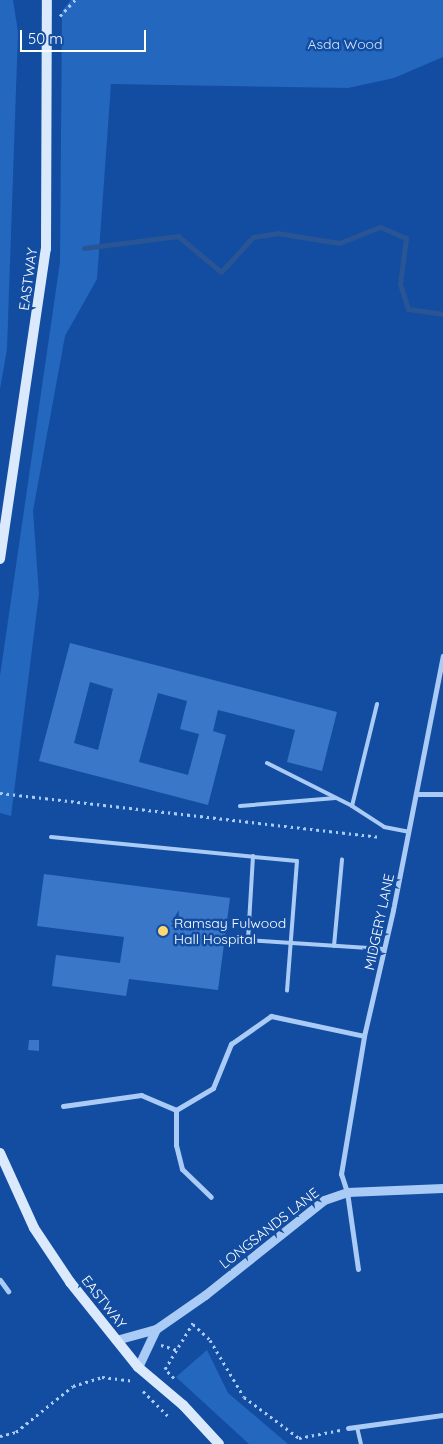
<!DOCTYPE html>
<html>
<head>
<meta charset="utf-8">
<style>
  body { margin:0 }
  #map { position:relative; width:443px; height:1444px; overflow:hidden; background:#124da1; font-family:Quicksand,sans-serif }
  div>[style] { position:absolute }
  .green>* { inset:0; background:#2467bf }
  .stream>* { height:5px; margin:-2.5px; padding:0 2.5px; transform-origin:2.5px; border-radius:2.5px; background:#2a5594 }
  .building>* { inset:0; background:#3b77c8 }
  .path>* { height:3px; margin-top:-1.5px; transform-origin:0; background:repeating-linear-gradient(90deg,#aacbf5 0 2.5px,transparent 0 6.5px) }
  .service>* { height:4px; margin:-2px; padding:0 2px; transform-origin:2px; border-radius:2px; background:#aacbf5 }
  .minor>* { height:5px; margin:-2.5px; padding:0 2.5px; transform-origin:2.5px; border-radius:2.5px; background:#aacbf5 }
  .tertiary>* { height:9px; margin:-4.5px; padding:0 4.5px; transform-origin:4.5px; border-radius:4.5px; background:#aacbf5 }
  .secondary>* { height:10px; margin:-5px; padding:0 5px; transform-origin:5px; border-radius:5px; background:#dbe9fd }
  .dots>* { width:14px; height:14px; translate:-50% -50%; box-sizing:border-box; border:2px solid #124da1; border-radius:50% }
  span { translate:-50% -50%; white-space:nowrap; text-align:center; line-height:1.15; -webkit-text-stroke:5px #124da1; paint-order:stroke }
  .park-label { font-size:14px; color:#d3e6fe }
  .street-label { font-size:14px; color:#fff }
  .poi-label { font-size:14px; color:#fff }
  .left { translate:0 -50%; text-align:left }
  .scale { position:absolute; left:20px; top:30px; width:126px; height:22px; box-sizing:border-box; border:2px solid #fff; border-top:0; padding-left:6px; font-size:15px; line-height:18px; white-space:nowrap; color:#fff; -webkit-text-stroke:4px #124da1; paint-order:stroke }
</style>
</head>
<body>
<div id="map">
  <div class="green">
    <i style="clip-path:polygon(0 0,13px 0,18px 32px,7px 349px,0 389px)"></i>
    <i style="clip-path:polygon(71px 0,443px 0,443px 57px,394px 78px,348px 88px,111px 84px,97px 279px,65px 336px,33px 511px,39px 594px,11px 816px,0 813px,0 676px,60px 262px,62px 11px)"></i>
    <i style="clip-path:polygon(207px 1350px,228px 1393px,288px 1444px,249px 1444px,176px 1377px)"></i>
  </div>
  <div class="stream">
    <i style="left:84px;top:248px;width:95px;rotate:-7.3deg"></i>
    <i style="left:178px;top:236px;width:56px;rotate:39.9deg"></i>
    <i style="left:221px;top:272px;width:47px;rotate:-47.6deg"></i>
    <i style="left:253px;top:237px;width:24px;rotate:-9deg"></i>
    <i style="left:277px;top:233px;width:63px;rotate:9.2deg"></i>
    <i style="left:339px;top:243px;width:44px;rotate:-21.3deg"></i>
    <i style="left:380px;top:227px;width:28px;rotate:23deg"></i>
    <i style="left:406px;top:238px;width:46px;rotate:97.4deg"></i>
    <i style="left:400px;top:284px;width:26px;rotate:72deg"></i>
    <i style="left:408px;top:309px;width:35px;rotate:8deg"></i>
  </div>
  <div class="building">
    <i style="clip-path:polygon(evenodd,70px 643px,337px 712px,322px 771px,287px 762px,295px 730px,218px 710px,213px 731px,226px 735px,208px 805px,39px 761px,70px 643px,90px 682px,113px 689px,98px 750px,74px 743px,90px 682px,70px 643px,158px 693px,187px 701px,180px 729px,199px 734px,188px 775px,139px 762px,158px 693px)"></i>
    <i style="clip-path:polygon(44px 874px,230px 898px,218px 990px,129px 979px,126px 996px,52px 986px,56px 955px,120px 963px,124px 937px,37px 926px)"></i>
    <i style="clip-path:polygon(29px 1040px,39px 1040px,39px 1051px,28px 1050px)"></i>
  </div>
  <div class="path">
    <i style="left:60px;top:16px;width:22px;rotate:-47deg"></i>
    <i style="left:0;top:793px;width:383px;rotate:6.6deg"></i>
    <i style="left:193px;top:1324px;width:23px;rotate:43deg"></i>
    <i style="left:210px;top:1340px;width:66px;rotate:59.2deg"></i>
    <i style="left:244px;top:1397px;width:69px;rotate:36.7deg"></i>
    <i style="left:299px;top:1438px;width:42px;rotate:-11deg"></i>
    <i style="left:161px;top:1345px;width:17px;rotate:17deg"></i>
    <i style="left:174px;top:1378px;width:13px;rotate:-135deg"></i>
    <i style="left:165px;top:1369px;width:54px;rotate:-58.7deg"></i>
    <i style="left:143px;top:1391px;width:38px;rotate:45deg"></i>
    <i style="left:0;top:1436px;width:16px;rotate:-14deg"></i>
    <i style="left:16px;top:1432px;width:73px;rotate:-38.9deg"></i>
    <i style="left:73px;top:1386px;width:30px;rotate:-17deg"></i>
    <i style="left:102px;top:1377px;width:31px;rotate:7deg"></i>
  </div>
  <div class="service">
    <i style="left:267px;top:763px;width:95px;rotate:26.8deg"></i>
    <i style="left:352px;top:806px;width:38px;rotate:33deg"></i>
    <i style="left:384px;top:827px;width:25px;rotate:11deg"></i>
    <i style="left:240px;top:806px;width:96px;rotate:-4.8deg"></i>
    <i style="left:352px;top:806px;width:105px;rotate:-76.2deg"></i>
    <i style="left:51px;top:837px;width:247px;rotate:5.6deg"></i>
    <i style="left:297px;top:861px;width:130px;rotate:94.4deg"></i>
    <i style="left:253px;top:856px;width:84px;rotate:93.4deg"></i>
    <i style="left:248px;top:940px;width:136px;rotate:3.8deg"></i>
    <i style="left:334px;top:946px;width:87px;rotate:-84.7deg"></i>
    <i style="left:357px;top:1427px;width:17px;rotate:77deg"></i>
  </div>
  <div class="minor">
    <i style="left:416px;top:794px;width:27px"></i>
    <i style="left:63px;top:1106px;width:79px;rotate:-8deg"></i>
    <i style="left:141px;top:1095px;width:38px;rotate:23deg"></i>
    <i style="left:176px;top:1110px;width:43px;rotate:-30.7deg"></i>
    <i style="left:213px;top:1088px;width:48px;rotate:-67.8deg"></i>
    <i style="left:231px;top:1044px;width:49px;rotate:-35deg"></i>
    <i style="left:271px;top:1016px;width:95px;rotate:12.1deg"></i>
    <i style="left:176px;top:1110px;width:35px;rotate:90deg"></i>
    <i style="left:176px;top:1145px;width:25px;rotate:76deg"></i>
    <i style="left:182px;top:1169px;width:40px;rotate:44deg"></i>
    <i style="left:358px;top:1269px;width:78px;rotate:-98.1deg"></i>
    <i style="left:347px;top:1192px;width:19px;rotate:-108deg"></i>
    <i style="left:341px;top:1174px;width:140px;rotate:-80.5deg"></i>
    <i style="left:364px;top:1036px;width:129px;rotate:-77deg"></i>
    <i style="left:393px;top:910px;width:259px;rotate:-78.9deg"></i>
    <i style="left:0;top:1280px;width:14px;rotate:54deg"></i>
    <i style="left:348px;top:1428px;width:96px;rotate:-7.8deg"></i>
  </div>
  <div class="tertiary">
    <i style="left:116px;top:1340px;width:41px;rotate:-15.4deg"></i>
    <i style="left:156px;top:1329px;width:60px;rotate:-34.8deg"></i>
    <i style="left:205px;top:1295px;width:152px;rotate:-38.6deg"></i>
    <i style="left:324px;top:1200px;width:24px;rotate:-19deg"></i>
    <i style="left:347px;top:1192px;width:96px;rotate:-2.4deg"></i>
    <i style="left:138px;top:1367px;width:42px;rotate:-64.7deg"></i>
  </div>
  <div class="secondary">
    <i style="left:0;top:559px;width:313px;rotate:-81.6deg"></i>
    <i style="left:46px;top:249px;width:249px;rotate:-89.8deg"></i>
    <i style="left:0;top:1153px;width:82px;rotate:65.6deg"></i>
    <i style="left:34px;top:1228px;width:65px;rotate:56.3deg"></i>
    <i style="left:70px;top:1282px;width:109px;rotate:51.3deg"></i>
    <i style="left:138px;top:1367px;width:59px;rotate:40.2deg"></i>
    <i style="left:183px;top:1405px;width:53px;rotate:47.3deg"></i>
  </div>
  <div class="dots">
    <i style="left:163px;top:931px;background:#ffd86e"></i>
  </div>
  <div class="park-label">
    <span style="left:345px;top:44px">Asda Wood</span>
  </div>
  <div class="street-label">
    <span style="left:28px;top:279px;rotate:-82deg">EASTWAY</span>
    <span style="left:379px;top:922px;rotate:-78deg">MIDGERY LANE</span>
    <span style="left:269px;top:1228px;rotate:-38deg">LONGSANDS LANE</span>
    <span style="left:104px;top:1302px;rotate:52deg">EASTWAY</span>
  </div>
  <div class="poi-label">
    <span class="left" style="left:174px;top:931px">Ramsay Fulwood<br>Hall Hospital</span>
  </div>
  <div class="scale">50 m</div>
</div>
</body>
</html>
